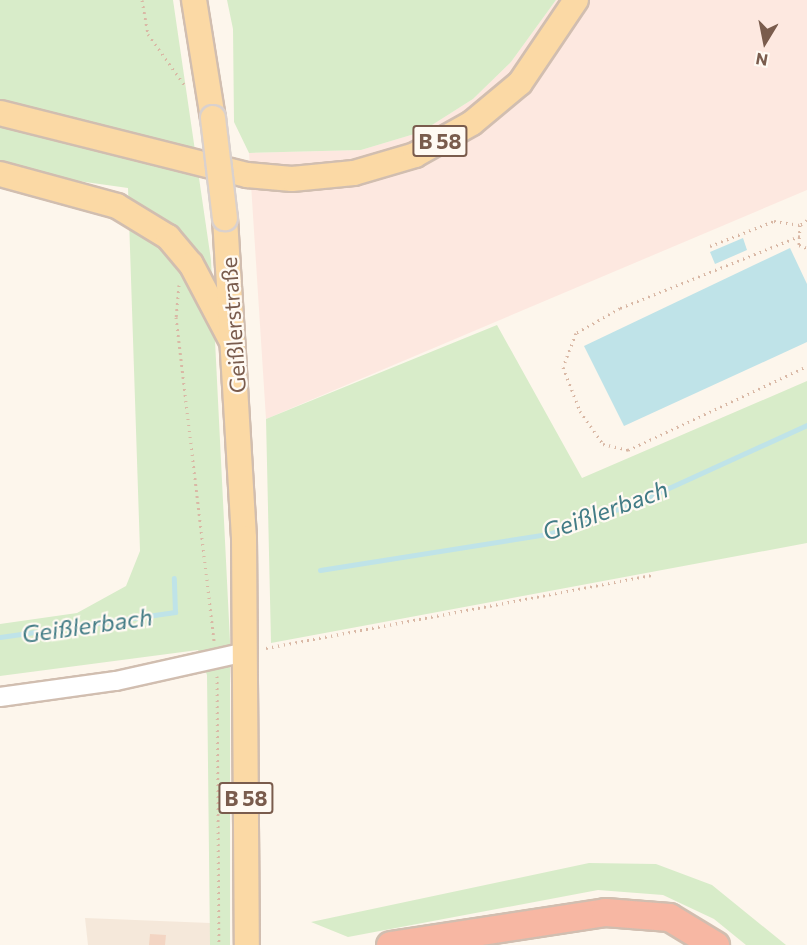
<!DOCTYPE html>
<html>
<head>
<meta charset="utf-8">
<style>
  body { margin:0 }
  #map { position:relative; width:807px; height:945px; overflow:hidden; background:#fdf6ec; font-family:Commissioner,sans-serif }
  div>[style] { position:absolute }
  .residential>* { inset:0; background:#f5e8da }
  .commercial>* { inset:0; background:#fde8e0 }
  .green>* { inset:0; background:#d8ecc9 }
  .water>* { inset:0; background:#bfe3e8 }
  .stream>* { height:5px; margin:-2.5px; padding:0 2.5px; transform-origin:2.5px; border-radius:2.5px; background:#bfe3e8 }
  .building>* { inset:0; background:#f3d5c3 }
  .path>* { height:3px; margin-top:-1.5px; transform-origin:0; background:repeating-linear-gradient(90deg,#d9b8a5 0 1.5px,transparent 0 6px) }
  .roads { filter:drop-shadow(2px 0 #d1beb0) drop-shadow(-2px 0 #d1beb0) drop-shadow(0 2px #d1beb0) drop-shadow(0 -2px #d1beb0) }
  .minor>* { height:18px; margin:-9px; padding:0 9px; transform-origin:9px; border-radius:9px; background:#fff }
  .major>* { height:24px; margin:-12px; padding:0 12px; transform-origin:12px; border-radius:12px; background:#fbd9a5 }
  .highway>* { height:27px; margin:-13.5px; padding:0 13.5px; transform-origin:13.5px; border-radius:13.5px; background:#f7b7a3 }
  .bridges { filter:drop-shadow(2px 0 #dad1cd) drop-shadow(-2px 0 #dad1cd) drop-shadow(0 2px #dad1cd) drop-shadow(0 -2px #dad1cd) }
  .major-bridge>* { height:24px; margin:-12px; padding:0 12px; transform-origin:12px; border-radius:12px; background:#fbd9a5 }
  span { translate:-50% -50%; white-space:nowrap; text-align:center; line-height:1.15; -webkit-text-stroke:4.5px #fffaf3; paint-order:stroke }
  .shield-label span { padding:2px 4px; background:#fffaf3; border:2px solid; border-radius:4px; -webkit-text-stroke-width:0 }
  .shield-label { font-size:21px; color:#7a5c4d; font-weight:700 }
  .street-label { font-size:22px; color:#7a5c4d }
  .water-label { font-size:24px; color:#437c86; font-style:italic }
  .north { position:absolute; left:735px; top:12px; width:60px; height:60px; -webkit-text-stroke:4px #fffaf3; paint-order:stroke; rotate:190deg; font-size:16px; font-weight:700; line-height:24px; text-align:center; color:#7a5c4d }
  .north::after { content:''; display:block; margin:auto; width:21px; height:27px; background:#7a5c4d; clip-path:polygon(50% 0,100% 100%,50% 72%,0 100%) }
</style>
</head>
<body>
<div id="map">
  <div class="residential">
    <i style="clip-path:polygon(85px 918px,210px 923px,210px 945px,88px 945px)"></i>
  </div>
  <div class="commercial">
    <i style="clip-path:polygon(556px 0,807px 0,807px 190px,266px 419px,249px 153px,361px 150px,421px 132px,473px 99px,511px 62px)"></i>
  </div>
  <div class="green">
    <i style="clip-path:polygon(0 0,173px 0,211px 260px,230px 641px,230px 945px,210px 945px,207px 675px,198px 650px,0 676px,0 624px,77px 613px,126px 586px,140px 551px,128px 188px,0 170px)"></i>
    <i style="clip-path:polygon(227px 0,556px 0,511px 62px,473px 99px,421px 132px,361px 150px,249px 153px,234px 122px,233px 29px)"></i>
    <i style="clip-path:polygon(497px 325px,582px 478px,807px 381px,807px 543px,271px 643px,266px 419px)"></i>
    <i style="clip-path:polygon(589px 863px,656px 864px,712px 885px,786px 945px,746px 945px,714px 919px,663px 895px,598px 890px,348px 937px,311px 922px)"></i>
  </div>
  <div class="water">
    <i style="clip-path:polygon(743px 238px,747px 250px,715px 264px,710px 252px)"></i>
    <i style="clip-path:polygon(790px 248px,807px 284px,807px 342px,624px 426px,584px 346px)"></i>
  </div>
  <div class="stream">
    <i style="left:320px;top:570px;width:231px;rotate:-9deg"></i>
    <i style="left:548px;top:534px;width:96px;rotate:-19.6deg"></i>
    <i style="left:638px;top:502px;width:186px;rotate:-24.5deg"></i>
    <i style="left:0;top:637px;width:177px;rotate:-8.1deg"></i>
    <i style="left:175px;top:612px;width:34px;rotate:-92deg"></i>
  </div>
  <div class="building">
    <i style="clip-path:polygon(150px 934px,166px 935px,165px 945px,149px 945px)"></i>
  </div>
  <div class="path">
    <i style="left:142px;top:0;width:35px;rotate:80deg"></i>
    <i style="left:148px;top:34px;width:65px;rotate:54.4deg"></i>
    <i style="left:807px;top:220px;width:9px;rotate:144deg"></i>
    <i style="left:800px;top:225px;width:20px;rotate:93deg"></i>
    <i style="left:799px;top:245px;width:9px;rotate:21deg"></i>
    <i style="left:800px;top:236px;width:194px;rotate:158.2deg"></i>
    <i style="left:620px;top:308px;width:51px;rotate:150.4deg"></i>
    <i style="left:576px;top:333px;width:36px;rotate:111deg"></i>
    <i style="left:563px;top:367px;width:47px;rotate:68.9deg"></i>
    <i style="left:580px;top:411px;width:40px;rotate:55.1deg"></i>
    <i style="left:603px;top:444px;width:26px;rotate:13deg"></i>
    <i style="left:628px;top:450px;width:198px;rotate:-25.1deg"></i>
    <i style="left:710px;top:246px;width:69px;rotate:-21.3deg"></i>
    <i style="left:774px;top:221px;width:26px;rotate:9deg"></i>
    <i style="left:179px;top:285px;width:32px;rotate:95deg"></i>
    <i style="left:176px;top:317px;width:327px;rotate:83.3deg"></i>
    <i style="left:266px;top:648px;width:394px;rotate:-10.7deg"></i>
    <i style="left:217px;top:676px;width:269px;rotate:89.6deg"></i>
  </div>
  <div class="roads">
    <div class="minor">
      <i style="left:0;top:697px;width:117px;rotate:-7.9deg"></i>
      <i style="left:116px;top:681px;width:133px;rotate:-12.6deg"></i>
    </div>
    <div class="major">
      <i style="left:194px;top:0;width:120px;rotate:80.9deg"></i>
      <i style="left:0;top:113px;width:255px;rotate:14.1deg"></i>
      <i style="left:247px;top:175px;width:45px;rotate:5.1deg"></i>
      <i style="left:292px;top:179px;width:62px;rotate:-5.5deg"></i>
      <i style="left:354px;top:173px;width:64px;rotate:-16.4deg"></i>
      <i style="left:415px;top:155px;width:65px;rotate:-29.3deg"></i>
      <i style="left:472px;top:123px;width:62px;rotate:-39.8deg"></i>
      <i style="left:520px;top:83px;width:100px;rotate:-56deg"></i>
      <i style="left:0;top:174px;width:121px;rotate:15.3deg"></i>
      <i style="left:117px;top:206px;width:60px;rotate:31.3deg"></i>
      <i style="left:168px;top:237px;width:35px;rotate:50deg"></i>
      <i style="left:191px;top:264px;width:84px;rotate:62.2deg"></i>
      <i style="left:225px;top:218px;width:321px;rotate:86.6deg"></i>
      <i style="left:244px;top:538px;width:407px;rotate:89.6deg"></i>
    </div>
    <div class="highway">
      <i style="left:390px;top:945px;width:218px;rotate:-8.7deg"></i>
      <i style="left:605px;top:912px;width:64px;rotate:4.5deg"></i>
      <i style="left:669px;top:917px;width:54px;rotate:31.3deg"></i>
    </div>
  </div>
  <div class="bridges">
    <div class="major-bridge">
      <i style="left:213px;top:118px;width:101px;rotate:83.2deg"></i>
    </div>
  </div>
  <div class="shield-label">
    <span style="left:440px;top:141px">B 58</span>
    <span style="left:246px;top:798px">B 58</span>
  </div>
  <div class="street-label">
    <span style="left:233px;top:325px;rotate:-94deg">Geißlerstraße</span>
  </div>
  <div class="water-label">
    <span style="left:605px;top:510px;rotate:-20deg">Geißlerbach</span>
    <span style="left:87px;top:625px;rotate:-8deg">Geißlerbach</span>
  </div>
  <div class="north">N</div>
</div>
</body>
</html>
